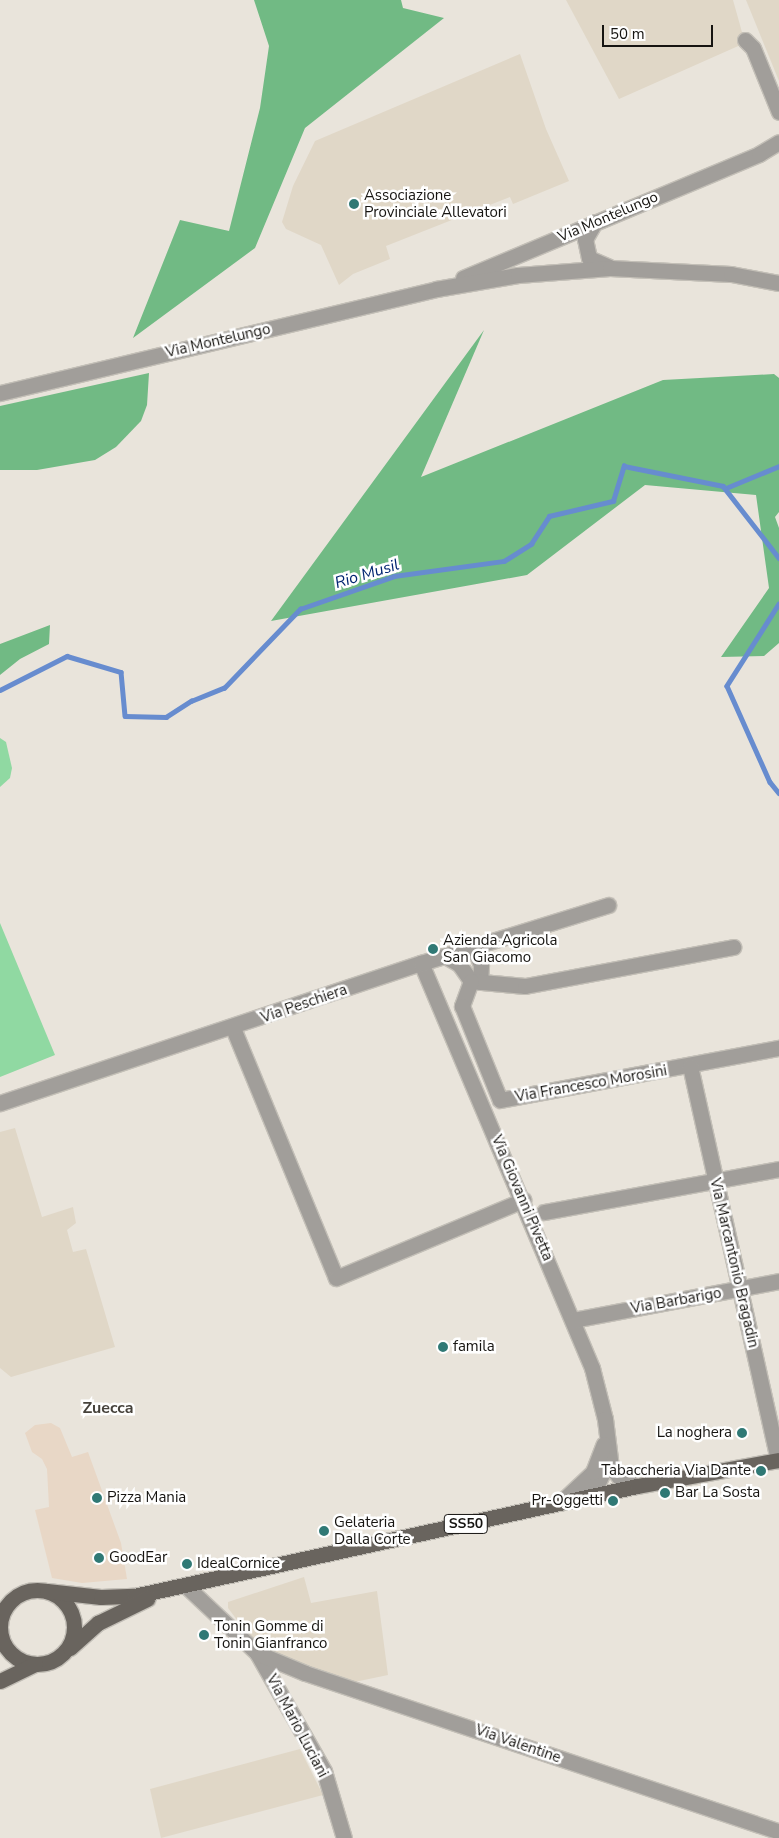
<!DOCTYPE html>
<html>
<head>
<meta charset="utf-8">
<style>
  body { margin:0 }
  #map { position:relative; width:779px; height:1838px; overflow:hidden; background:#e9e4db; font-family:"Nunito Sans",sans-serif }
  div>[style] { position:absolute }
  .commercial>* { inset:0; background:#e8d7c6 }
  .built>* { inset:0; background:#e0d7c7 }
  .green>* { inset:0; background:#90d9a2 }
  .forest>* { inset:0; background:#71ba84 }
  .stream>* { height:4.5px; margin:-2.25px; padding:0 2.25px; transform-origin:2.25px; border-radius:2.25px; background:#678ccf }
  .roads { filter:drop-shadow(1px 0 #c3bfb7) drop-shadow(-1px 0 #c3bfb7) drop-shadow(0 1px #c3bfb7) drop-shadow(0 -1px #c3bfb7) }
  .minor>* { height:15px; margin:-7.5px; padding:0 7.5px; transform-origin:7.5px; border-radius:7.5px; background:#a19e9a }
  .tertiary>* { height:15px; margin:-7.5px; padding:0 7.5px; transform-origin:7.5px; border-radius:7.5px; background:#a19e9a }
  .primary>* { height:15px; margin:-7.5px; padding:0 7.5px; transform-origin:7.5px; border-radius:7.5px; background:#69645e }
  .primary>.ring { margin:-7.5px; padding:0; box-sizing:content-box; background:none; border:15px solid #69645e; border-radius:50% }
  .dots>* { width:14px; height:14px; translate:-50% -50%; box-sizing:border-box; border:2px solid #fff; border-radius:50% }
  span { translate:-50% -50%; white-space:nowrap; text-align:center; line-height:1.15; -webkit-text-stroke:5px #fff; paint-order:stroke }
  .shield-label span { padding:1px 4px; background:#fff; border:1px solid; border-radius:4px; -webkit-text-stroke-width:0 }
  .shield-label { font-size:14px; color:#161411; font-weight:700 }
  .poi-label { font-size:15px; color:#161411 }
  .left { translate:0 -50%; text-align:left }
  .right { translate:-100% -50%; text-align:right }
  .street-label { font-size:15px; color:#161411 }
  .water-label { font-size:16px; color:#002470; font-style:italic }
  .neighbourhood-label { font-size:16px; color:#46423b; font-weight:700 }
  .scale { position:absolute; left:602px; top:25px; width:111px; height:22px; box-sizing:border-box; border:2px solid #161411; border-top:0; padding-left:6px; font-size:15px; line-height:18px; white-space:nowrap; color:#161411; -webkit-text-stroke:4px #fff; paint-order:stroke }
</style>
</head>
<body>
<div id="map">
  <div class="commercial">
    <i style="clip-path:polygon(51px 1423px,60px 1428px,72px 1457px,88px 1452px,121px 1543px,127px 1579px,82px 1583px,52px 1578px,35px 1510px,49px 1507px,47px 1469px,42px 1459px,32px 1452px,25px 1433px,35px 1425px)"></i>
  </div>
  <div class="built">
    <i style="clip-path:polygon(566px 0,733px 0,745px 43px,619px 99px)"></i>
    <i style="clip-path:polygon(746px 0,779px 0,779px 81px)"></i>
    <i style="clip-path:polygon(520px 54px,546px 129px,569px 181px,513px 204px,510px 197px,386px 246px,390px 259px,353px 274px,339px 285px,321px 245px,286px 229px,282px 222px,293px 186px,315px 141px)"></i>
    <i style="clip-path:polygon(15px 1128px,42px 1217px,73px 1207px,76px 1223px,67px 1230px,73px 1252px,86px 1249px,115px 1347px,11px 1377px,0 1368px,0 1132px)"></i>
    <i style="clip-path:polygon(304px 1577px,311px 1603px,377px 1591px,388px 1675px,340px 1685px,259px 1649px,228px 1608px,228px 1602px)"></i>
    <i style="clip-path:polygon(300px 1749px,323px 1795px,161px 1838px,150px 1789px)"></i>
  </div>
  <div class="green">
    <i style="clip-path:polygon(0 738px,6px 742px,12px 768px,10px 778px,0 787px)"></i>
    <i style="clip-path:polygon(0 923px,55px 1055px,0 1077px)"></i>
  </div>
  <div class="forest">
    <i style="clip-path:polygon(254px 0,401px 0,403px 8px,444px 18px,305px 128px,255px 248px,133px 338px,180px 220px,229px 231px,260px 108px,269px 46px)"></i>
    <i style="clip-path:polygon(484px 330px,421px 477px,663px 380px,774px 374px,779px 378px,779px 512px,775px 517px,779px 528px,779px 643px,764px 656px,721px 657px,769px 588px,756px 495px,645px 485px,527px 575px,271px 621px)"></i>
    <i style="clip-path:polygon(149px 373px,147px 405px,141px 421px,116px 447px,95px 460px,37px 470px,0 470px,0 406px)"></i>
    <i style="clip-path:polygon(50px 625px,49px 644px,20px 659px,0 675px,0 644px)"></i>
  </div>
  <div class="stream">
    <i style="left:726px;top:488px;width:57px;rotate:-22.5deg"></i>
    <i style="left:779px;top:604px;width:97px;rotate:122.4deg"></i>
    <i style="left:727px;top:686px;width:105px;rotate:65.9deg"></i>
    <i style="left:770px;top:782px;width:14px;rotate:51deg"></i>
    <i style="left:0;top:690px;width:75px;rotate:-26.9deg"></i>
    <i style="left:67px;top:656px;width:56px;rotate:16.5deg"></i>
    <i style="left:121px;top:672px;width:44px;rotate:84.8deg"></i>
    <i style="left:125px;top:716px;width:41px;rotate:1.4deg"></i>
    <i style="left:166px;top:717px;width:30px;rotate:-33deg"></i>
    <i style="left:191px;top:701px;width:35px;rotate:-22deg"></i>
    <i style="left:224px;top:688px;width:110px;rotate:-46.1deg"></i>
    <i style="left:300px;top:609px;width:100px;rotate:-19.3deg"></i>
    <i style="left:394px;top:576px;width:111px;rotate:-7.8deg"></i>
    <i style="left:504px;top:561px;width:32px;rotate:-32deg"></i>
    <i style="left:531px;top:544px;width:33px;rotate:-57deg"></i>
    <i style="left:549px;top:516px;width:66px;rotate:-13.2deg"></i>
    <i style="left:613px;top:501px;width:37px;rotate:-73deg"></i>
    <i style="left:624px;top:466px;width:101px;rotate:11.4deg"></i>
    <i style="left:723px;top:486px;width:91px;rotate:52.1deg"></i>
  </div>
  <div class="roads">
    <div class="minor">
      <i style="left:745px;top:40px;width:11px;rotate:45deg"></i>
      <i style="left:753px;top:48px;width:69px;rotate:67.9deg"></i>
      <i style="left:467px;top:949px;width:12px;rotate:31deg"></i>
      <i style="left:477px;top:955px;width:11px;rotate:68deg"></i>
      <i style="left:481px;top:965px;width:17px;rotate:93deg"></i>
      <i style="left:445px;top:956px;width:16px;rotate:30deg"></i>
      <i style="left:459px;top:964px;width:21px;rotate:55deg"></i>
      <i style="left:471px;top:981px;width:54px;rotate:5.3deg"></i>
      <i style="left:525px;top:986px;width:212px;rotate:-10.6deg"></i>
      <i style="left:421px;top:963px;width:440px;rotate:67.1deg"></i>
      <i style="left:592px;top:1368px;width:53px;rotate:75.7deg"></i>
      <i style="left:605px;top:1419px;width:48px;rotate:82.9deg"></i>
      <i style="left:611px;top:1467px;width:13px;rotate:51deg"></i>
      <i style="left:619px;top:1477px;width:20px;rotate:27deg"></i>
      <i style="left:471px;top:981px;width:27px;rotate:110deg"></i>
      <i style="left:462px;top:1006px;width:101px;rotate:68deg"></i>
      <i style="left:500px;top:1100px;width:284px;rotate:-10.6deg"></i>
      <i style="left:233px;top:1028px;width:270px;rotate:67.6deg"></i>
      <i style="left:336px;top:1278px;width:203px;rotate:-22.6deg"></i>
      <i style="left:690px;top:1066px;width:404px;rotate:77.4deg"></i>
      <i style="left:0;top:1103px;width:444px;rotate:-18.4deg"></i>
      <i style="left:421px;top:963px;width:196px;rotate:-17.2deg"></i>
      <i style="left:544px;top:1212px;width:239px;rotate:-10.4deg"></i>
      <i style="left:573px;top:1320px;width:210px;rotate:-10.7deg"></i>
      <i style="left:580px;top:1498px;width:19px;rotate:-35deg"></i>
      <i style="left:596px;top:1487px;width:29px;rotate:-65deg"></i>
      <i style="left:560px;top:1503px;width:45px;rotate:-43.2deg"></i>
      <i style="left:593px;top:1472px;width:30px;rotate:-69deg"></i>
      <i style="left:186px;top:1586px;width:98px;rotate:43.3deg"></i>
      <i style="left:257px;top:1653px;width:136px;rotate:60.4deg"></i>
      <i style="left:324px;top:1771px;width:70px;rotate:73.4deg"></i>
      <i style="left:257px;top:1653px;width:52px;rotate:22.6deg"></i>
      <i style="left:305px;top:1673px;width:500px;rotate:18.5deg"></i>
    </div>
    <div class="tertiary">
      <i style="left:595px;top:222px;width:20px;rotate:120deg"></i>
      <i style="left:585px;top:239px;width:19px;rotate:78deg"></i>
      <i style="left:589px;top:258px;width:22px;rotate:24deg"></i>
      <i style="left:463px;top:278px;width:321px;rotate:-22.7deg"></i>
      <i style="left:759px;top:154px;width:23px;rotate:-31deg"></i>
      <i style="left:0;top:393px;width:448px;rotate:-13.4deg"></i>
      <i style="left:436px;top:289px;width:83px;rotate:-9.7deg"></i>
      <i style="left:518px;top:275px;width:92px;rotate:-4.4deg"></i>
      <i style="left:610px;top:268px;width:121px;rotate:2.8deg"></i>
      <i style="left:731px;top:274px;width:49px;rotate:10.6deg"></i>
    </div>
    <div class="primary">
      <i class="ring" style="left:0;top:1590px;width:59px;height:59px"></i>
      <i style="left:47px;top:1591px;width:54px;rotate:6.3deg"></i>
      <i style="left:101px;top:1597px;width:33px;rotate:-2deg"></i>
      <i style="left:134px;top:1596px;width:515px;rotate:-12.34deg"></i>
      <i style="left:637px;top:1486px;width:144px;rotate:-10.4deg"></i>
      <i style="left:70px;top:1648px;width:38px;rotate:-42deg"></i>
      <i style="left:98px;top:1623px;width:55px;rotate:-26.1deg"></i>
      <i style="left:0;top:1681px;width:39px;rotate:-26deg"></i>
    </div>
  </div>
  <div class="dots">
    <i style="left:354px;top:204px;background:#307975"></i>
    <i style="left:433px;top:949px;background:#307975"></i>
    <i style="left:443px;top:1347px;background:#307975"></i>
    <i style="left:742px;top:1433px;background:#307975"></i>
    <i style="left:761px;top:1471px;background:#307975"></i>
    <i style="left:665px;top:1493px;background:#307975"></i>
    <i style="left:97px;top:1498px;background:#307975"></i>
    <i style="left:613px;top:1501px;background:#307975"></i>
    <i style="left:324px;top:1531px;background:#307975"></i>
    <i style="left:99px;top:1558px;background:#307975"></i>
    <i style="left:187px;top:1564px;background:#307975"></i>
    <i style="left:204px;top:1635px;background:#307975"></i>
  </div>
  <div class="shield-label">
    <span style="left:466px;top:1524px">SS50</span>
  </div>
  <div class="poi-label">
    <span class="left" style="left:364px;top:204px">Associazione<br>Provinciale Allevatori</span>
    <span class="left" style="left:443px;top:949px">Azienda Agricola<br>San Giacomo</span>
    <span class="left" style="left:453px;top:1347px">famila</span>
    <span class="right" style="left:732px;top:1433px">La noghera</span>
    <span class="right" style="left:751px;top:1471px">Tabaccheria Via Dante</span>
    <span class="left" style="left:675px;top:1493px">Bar La Sosta</span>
    <span class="left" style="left:107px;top:1498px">Pizza Mania</span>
    <span class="right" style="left:603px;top:1501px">Pr-Oggetti</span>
    <span class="left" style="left:334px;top:1531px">Gelateria<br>Dalla Corte</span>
    <span class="left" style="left:109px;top:1558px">GoodEar</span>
    <span class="left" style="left:197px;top:1564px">IdealCornice</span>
    <span class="left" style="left:214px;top:1635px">Tonin Gomme di<br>Tonin Gianfranco</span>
  </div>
  <div class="street-label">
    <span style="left:608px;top:217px;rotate:-23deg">Via Montelungo</span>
    <span style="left:218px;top:341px;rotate:-13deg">Via Montelungo</span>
    <span style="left:304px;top:1004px;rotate:-19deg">Via Peschiera</span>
    <span style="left:591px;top:1084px;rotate:-10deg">Via Francesco Morosini</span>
    <span style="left:522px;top:1198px;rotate:67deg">Via Giovanni Pivetta</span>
    <span style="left:734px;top:1263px;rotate:77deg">Via Marcantonio Bragadin</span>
    <span style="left:676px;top:1301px;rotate:-10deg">Via Barbarigo</span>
    <span style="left:297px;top:1726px;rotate:62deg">Via Mario Luciani</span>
    <span style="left:518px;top:1744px;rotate:19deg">Via Valentine</span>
  </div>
  <div class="water-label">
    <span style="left:367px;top:574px;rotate:-17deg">Rio Musil</span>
  </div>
  <div class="neighbourhood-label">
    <span style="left:108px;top:1408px">Zuecca</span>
  </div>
  <div class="scale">50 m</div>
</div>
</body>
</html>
